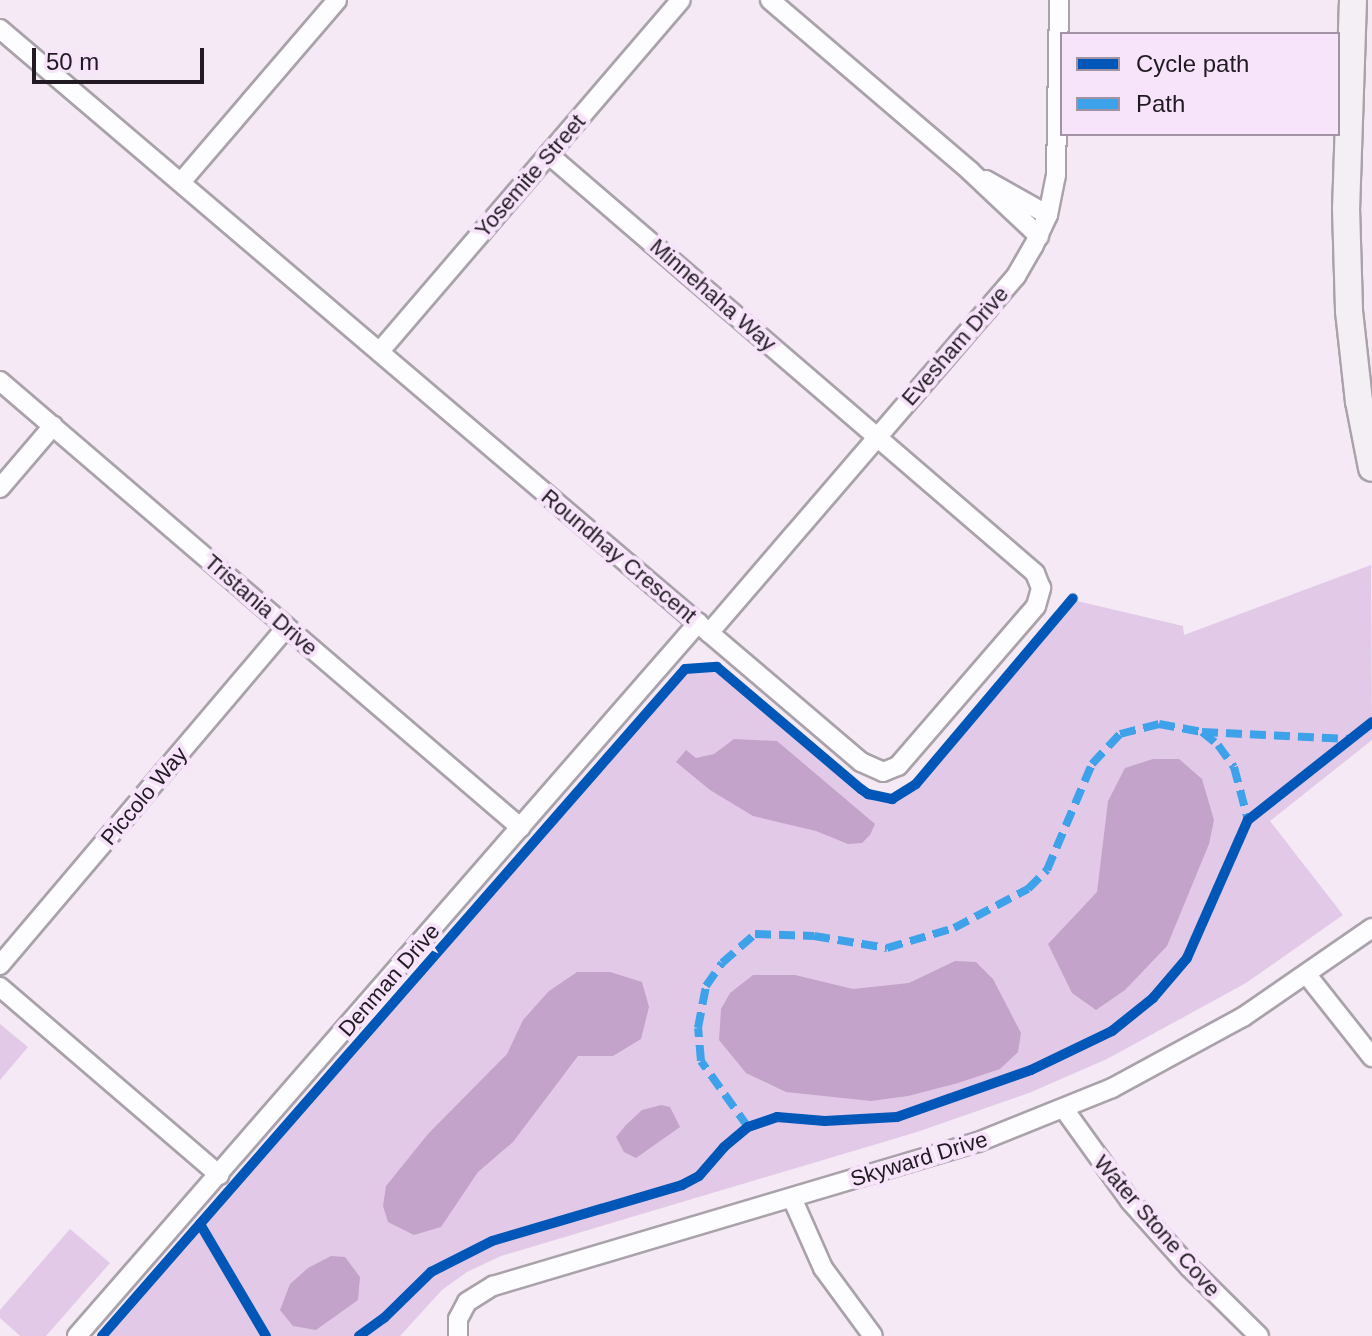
<!DOCTYPE html>
<html>
<head>
<meta charset="utf-8">
<style>
  body { margin:0 }
  #map { position:relative; width:1372px; height:1336px; overflow:hidden; background:#f4e9f5; font-family:Helvetica,sans-serif }
  div>[style] { position:absolute }
  .green>* { inset:0; background:#e3c9e8 }
  .water>* { inset:0; background:#c3a3c9 }
  .roads { filter:drop-shadow(2px 0 #aaa2ab) drop-shadow(-2px 0 #aaa2ab) drop-shadow(0 2px #aaa2ab) drop-shadow(0 -2px #aaa2ab) }
  .street>* { height:18px; margin:-9px; padding:0 9px; transform-origin:9px; border-radius:9px; background:#fdfcfe }
  .secondary>* { height:26px; margin:-13px; padding:0 13px; transform-origin:13px; border-radius:13px; background:#f4eff5 }
  .quiet>* { height:8px; margin-top:-4px; transform-origin:0; background:repeating-linear-gradient(90deg,#3ea2ea 0 16px,transparent 0 24px) }
  .cycleway>* { height:10px; margin:-5px; padding:0 5px; transform-origin:5px; border-radius:5px; background:#0057b8 }
  span { translate:-50% -50%; white-space:nowrap; text-align:center; line-height:1.15; -webkit-text-stroke:8px #f7e4fa; paint-order:stroke }
  .street-label { font-size:22px; color:#211a22 }
  .legend { position:absolute; left:1060px; top:32px; width:280px; height:104px; box-sizing:border-box; background:#f7e4fa; border:2px solid #a193a4; margin:0; padding:10px 14px; list-style:none; font-size:24px; color:#211a22 }
  .legend li { display:flex; align-items:center; gap:16px; height:40px }
  .legend b { width:40px; border:2px solid #a193a4 }
  .scale { position:absolute; left:32px; top:48px; width:172px; height:36px; box-sizing:border-box; border:4px solid #211a22; border-top:0; padding-left:10px; font-size:24px; line-height:28px; white-space:nowrap; color:#211a22; -webkit-text-stroke:6px #f7e4fa; paint-order:stroke }
</style>
</head>
<body>
<div id="map">
  <div class="green">
    <i style="clip-path:polygon(1371px 565px,1372px 740px,1270px 821px,1343px 915px,1246px 983px,1107px 1059px,1029px 1093px,917px 1132px,501px 1256px,467px 1272px,442px 1290px,400px 1336px,108px 1336px,686px 673px,716px 671px,858px 792px,874px 801px,891px 803px,918px 789px,1077px 601px,1183px 626px,1184px 635px)"></i>
    <i style="clip-path:polygon(0 1024px,28px 1047px,0 1080px)"></i>
    <i style="clip-path:polygon(70px 1229px,110px 1263px,46px 1336px,20px 1336px,0 1318px,0 1310px)"></i>
  </div>
  <div class="water">
    <i style="clip-path:polygon(734px 739px,777px 741px,875px 824px,870px 835px,862px 843px,848px 844px,816px 831px,753px 816px,710px 790px,676px 762px,686px 750px,696px 758px,714px 754px)"></i>
    <i style="clip-path:polygon(1153px 759px,1179px 759px,1202px 779px,1214px 820px,1209px 844px,1167px 946px,1125px 990px,1096px 1010px,1072px 993px,1048px 944px,1097px 892px,1108px 801px,1125px 768px)"></i>
    <i style="clip-path:polygon(955px 961px,976px 962px,993px 979px,1021px 1033px,1018px 1052px,1000px 1069px,958px 1083px,908px 1096px,871px 1101px,786px 1092px,746px 1073px,719px 1040px,721px 1009px,730px 993px,753px 975px,795px 975px,853px 989px,909px 983px)"></i>
    <i style="clip-path:polygon(577px 972px,610px 972px,642px 982px,649px 1007px,641px 1039px,613px 1056px,578px 1056px,513px 1142px,478px 1172px,441px 1227px,414px 1235px,388px 1222px,383px 1206px,386px 1186px,428px 1134px,507px 1054px,523px 1020px,549px 991px)"></i>
    <i style="clip-path:polygon(661px 1105px,670px 1107px,680px 1127px,636px 1158px,624px 1152px,616px 1137px,626px 1125px,642px 1110px)"></i>
    <i style="clip-path:polygon(331px 1256px,345px 1257px,360px 1277px,358px 1300px,316px 1330px,293px 1326px,280px 1310px,290px 1284px,308px 1268px)"></i>
  </div>
  <div class="roads">
    <div class="street">
      <i style="left:770px;top:0;width:263px;rotate:40.5deg"></i>
      <i style="left:970px;top:171px;width:95px;rotate:43.3deg"></i>
      <i style="left:0;top:29px;width:1131px;rotate:40.41deg"></i>
      <i style="left:861px;top:762px;width:24px;rotate:24deg"></i>
      <i style="left:883px;top:772px;width:16px;rotate:-22deg"></i>
      <i style="left:898px;top:766px;width:211px;rotate:-49.2deg"></i>
      <i style="left:1036px;top:606px;width:19px;rotate:-74deg"></i>
      <i style="left:1041px;top:588px;width:16px;rotate:-112deg"></i>
      <i style="left:1035px;top:573px;width:642px;rotate:-139.29deg"></i>
      <i style="left:986px;top:180px;width:71px;rotate:29.4deg"></i>
      <i style="left:182px;top:181px;width:238px;rotate:-49.4deg"></i>
      <i style="left:380px;top:351px;width:462px;rotate:-49.4deg"></i>
      <i style="left:0;top:381px;width:686px;rotate:40.63deg"></i>
      <i style="left:0;top:488px;width:82px;rotate:-49.5deg"></i>
      <i style="left:709px;top:633px;width:471px;rotate:-49.3deg"></i>
      <i style="left:1016px;top:276px;width:34px;rotate:-60deg"></i>
      <i style="left:1033px;top:247px;width:35px;rotate:-65deg"></i>
      <i style="left:1048px;top:215px;width:41px;rotate:-78.7deg"></i>
      <i style="left:1056px;top:175px;width:175px;rotate:-89deg"></i>
      <i style="left:0;top:965px;width:443px;rotate:-49.7deg"></i>
      <i style="left:1307px;top:975px;width:105px;rotate:51.6deg"></i>
      <i style="left:0;top:987px;width:289px;rotate:40.6deg"></i>
      <i style="left:1064px;top:1109px;width:113px;rotate:54.3deg"></i>
      <i style="left:1130px;top:1201px;width:90px;rotate:48.2deg"></i>
      <i style="left:1190px;top:1268px;width:97px;rotate:44.6deg"></i>
      <i style="left:792px;top:1198px;width:77px;rotate:66.1deg"></i>
      <i style="left:823px;top:1268px;width:84px;rotate:53.7deg"></i>
      <i style="left:77px;top:1336px;width:946px;rotate:-48.95deg"></i>
      <i style="left:458px;top:1336px;width:17px;rotate:-90deg"></i>
      <i style="left:458px;top:1319px;width:19px;rotate:-62deg"></i>
      <i style="left:467px;top:1302px;width:31px;rotate:-32deg"></i>
      <i style="left:493px;top:1286px;width:506px;rotate:-16.54deg"></i>
      <i style="left:978px;top:1142px;width:144px;rotate:-21.9deg"></i>
      <i style="left:1112px;top:1088px;width:149px;rotate:-28.5deg"></i>
      <i style="left:1243px;top:1017px;width:157px;rotate:-34.6deg"></i>
    </div>
    <div class="secondary">
      <i style="left:1353px;top:0;width:208px;rotate:91.9deg"></i>
      <i style="left:1346px;top:208px;width:103px;rotate:88.3deg"></i>
      <i style="left:1349px;top:311px;width:91px;rotate:83.7deg"></i>
      <i style="left:1359px;top:401px;width:68px;rotate:79deg"></i>
    </div>
  </div>
  <div class="quiet">
    <i style="left:1202px;top:732px;width:21px;rotate:39deg"></i>
    <i style="left:1218px;top:745px;width:27px;rotate:54deg"></i>
    <i style="left:1234px;top:767px;width:55px;rotate:75.2deg"></i>
    <i style="left:748px;top:1127px;width:81px;rotate:-125.5deg"></i>
    <i style="left:701px;top:1061px;width:33px;rotate:-95deg"></i>
    <i style="left:698px;top:1028px;width:43px;rotate:-79.2deg"></i>
    <i style="left:706px;top:986px;width:28px;rotate:-55deg"></i>
    <i style="left:722px;top:963px;width:44px;rotate:-41.3deg"></i>
    <i style="left:755px;top:934px;width:59px;rotate:1.9deg"></i>
    <i style="left:814px;top:936px;width:74px;rotate:9.3deg"></i>
    <i style="left:887px;top:948px;width:70px;rotate:-16.6deg"></i>
    <i style="left:954px;top:928px;width:84px;rotate:-27.8deg"></i>
    <i style="left:1028px;top:889px;width:27px;rotate:-45deg"></i>
    <i style="left:1047px;top:870px;width:115px;rotate:-67deg"></i>
    <i style="left:1092px;top:764px;width:41px;rotate:-47deg"></i>
    <i style="left:1120px;top:734px;width:40px;rotate:-14.4deg"></i>
    <i style="left:1159px;top:724px;width:44px;rotate:10.5deg"></i>
    <i style="left:1202px;top:732px;width:147px;rotate:2.7deg"></i>
  </div>
  <div class="cycleway">
    <i style="left:200px;top:1224px;width:130px;rotate:59.5deg"></i>
    <i style="left:102px;top:1336px;width:886px;rotate:-48.84deg"></i>
    <i style="left:685px;top:669px;width:32px;rotate:-4deg"></i>
    <i style="left:717px;top:667px;width:189px;rotate:40.3deg"></i>
    <i style="left:861px;top:789px;width:9px;rotate:36deg"></i>
    <i style="left:868px;top:794px;width:25px;rotate:12deg"></i>
    <i style="left:892px;top:799px;width:28px;rotate:-32deg"></i>
    <i style="left:916px;top:784px;width:243px;rotate:-49.8deg"></i>
    <i style="left:359px;top:1336px;width:31px;rotate:-36deg"></i>
    <i style="left:384px;top:1318px;width:66px;rotate:-44.4deg"></i>
    <i style="left:431px;top:1272px;width:68px;rotate:-26.9deg"></i>
    <i style="left:492px;top:1241px;width:198px;rotate:-16.4deg"></i>
    <i style="left:682px;top:1185px;width:19px;rotate:-28deg"></i>
    <i style="left:699px;top:1176px;width:38px;rotate:-49deg"></i>
    <i style="left:724px;top:1147px;width:31px;rotate:-40deg"></i>
    <i style="left:748px;top:1127px;width:31px;rotate:-19deg"></i>
    <i style="left:777px;top:1117px;width:48px;rotate:4.8deg"></i>
    <i style="left:825px;top:1121px;width:72px;rotate:-3.2deg"></i>
    <i style="left:897px;top:1117px;width:142px;rotate:-19.3deg"></i>
    <i style="left:1031px;top:1070px;width:90px;rotate:-25.7deg"></i>
    <i style="left:1112px;top:1031px;width:53px;rotate:-38.8deg"></i>
    <i style="left:1153px;top:998px;width:52px;rotate:-49.6deg"></i>
    <i style="left:1187px;top:958px;width:151px;rotate:-66.2deg"></i>
    <i style="left:1248px;top:820px;width:158px;rotate:-38.3deg"></i>
  </div>
  <div class="street-label">
    <span style="left:530px;top:176px;rotate:-49deg">Yosemite Street</span>
    <span style="left:713px;top:295px;rotate:41deg">Minnehaha Way</span>
    <span style="left:955px;top:346px;rotate:-49deg">Evesham Drive</span>
    <span style="left:619px;top:556px;rotate:40deg">Roundhay Crescent</span>
    <span style="left:261px;top:605px;rotate:41deg">Tristania Drive</span>
    <span style="left:144px;top:796px;rotate:-50deg">Piccolo Way</span>
    <span style="left:389px;top:980px;rotate:-49deg">Denman Drive</span>
    <span style="left:919px;top:1159px;rotate:-17deg">Skyward Drive</span>
    <span style="left:1157px;top:1226px;rotate:49deg">Water Stone Cove</span>
  </div>
  <ul class="legend">
  <li><b style="height:10px;background:#0057b8"></b>Cycle path</li>
  <li><b style="height:10px;background:#3ea2ea"></b>Path</li>
  </ul>
  <div class="scale">50 m</div>
</div>
</body>
</html>
